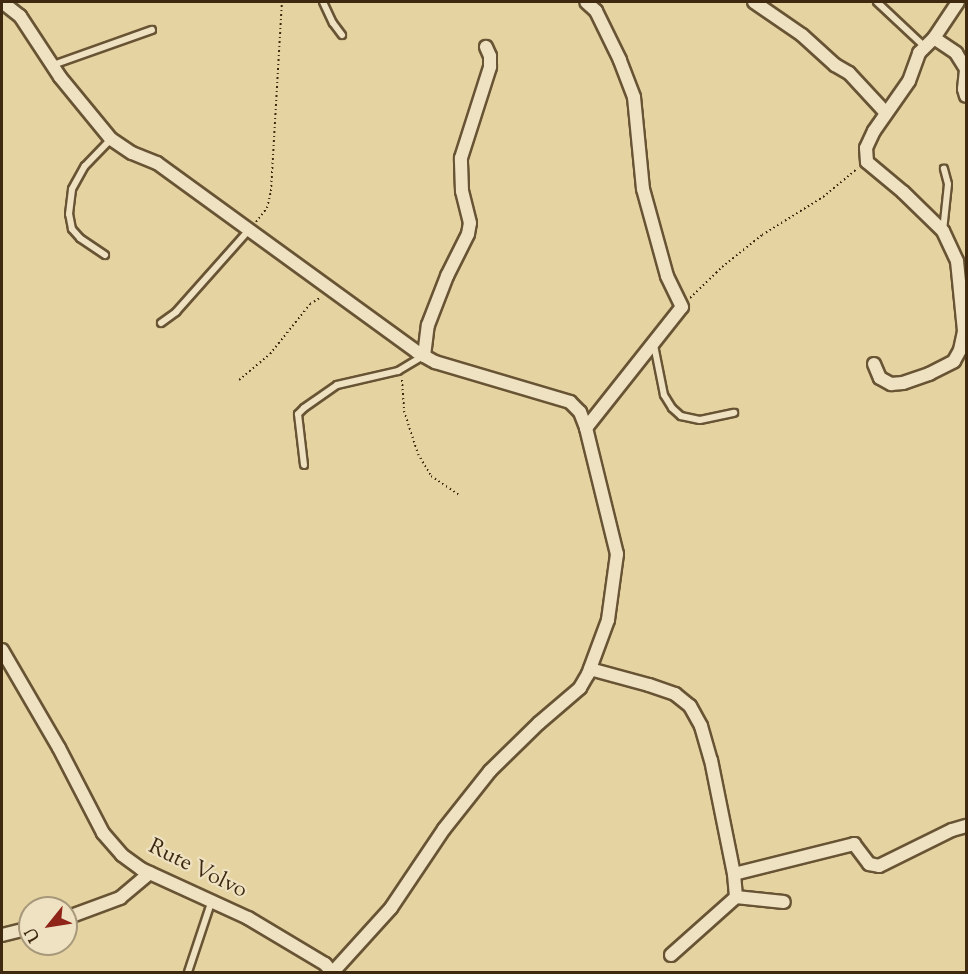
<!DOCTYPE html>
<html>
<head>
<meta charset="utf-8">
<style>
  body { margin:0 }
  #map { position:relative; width:968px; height:974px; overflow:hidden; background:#e5d3a1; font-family:"Sorts Mill Goudy",serif }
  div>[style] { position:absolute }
  .path>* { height:2px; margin-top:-1px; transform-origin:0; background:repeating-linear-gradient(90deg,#3e2910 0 1.5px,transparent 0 4.5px) }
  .roads { filter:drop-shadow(2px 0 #685434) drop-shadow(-2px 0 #685434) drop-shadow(0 2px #685434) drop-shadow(0 -2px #685434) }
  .lane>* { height:6px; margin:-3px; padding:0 3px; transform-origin:3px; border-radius:3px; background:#eee2c2 }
  .street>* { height:12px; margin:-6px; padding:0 6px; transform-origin:6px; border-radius:6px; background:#eee2c2 }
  span { translate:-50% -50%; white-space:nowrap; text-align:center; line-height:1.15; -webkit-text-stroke:4.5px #eee2c2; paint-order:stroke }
  .street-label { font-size:22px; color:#3e2910 }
  .frame { position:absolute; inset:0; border:3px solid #3e2910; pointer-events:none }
  .north { position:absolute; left:18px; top:896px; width:60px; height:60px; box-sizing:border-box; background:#eee2c2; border:2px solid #a8987b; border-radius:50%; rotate:240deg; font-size:16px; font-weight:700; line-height:24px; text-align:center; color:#3e2910 }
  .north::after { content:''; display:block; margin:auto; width:21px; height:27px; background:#8f2418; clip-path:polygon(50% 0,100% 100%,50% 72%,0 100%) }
</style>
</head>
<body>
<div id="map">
  <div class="path">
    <i style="left:256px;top:222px;width:18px;rotate:-52deg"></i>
    <i style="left:267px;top:208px;width:17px;rotate:-77deg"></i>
    <i style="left:271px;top:191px;width:189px;rotate:-86.7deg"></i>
    <i style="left:690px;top:298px;width:45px;rotate:-44.1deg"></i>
    <i style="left:722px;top:267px;width:51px;rotate:-38.7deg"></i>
    <i style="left:762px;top:235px;width:72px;rotate:-31.9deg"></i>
    <i style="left:823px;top:197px;width:45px;rotate:-39.6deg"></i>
    <i style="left:239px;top:380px;width:40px;rotate:-40deg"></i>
    <i style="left:270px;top:354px;width:64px;rotate:-51.3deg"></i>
    <i style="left:310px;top:304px;width:13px;rotate:-32deg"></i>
    <i style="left:402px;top:380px;width:31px;rotate:86deg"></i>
    <i style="left:404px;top:411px;width:45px;rotate:72deg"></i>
    <i style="left:418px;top:454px;width:26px;rotate:59deg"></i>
    <i style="left:431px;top:476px;width:34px;rotate:34deg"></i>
  </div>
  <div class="roads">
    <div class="lane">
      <i style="left:323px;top:2px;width:23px;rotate:65deg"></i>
      <i style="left:333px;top:23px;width:15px;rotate:53deg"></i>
      <i style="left:877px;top:2px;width:66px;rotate:43.2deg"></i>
      <i style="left:53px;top:65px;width:105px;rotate:-19.5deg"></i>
      <i style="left:943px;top:231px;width:47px;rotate:-83.9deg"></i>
      <i style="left:948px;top:184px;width:16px;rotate:-105deg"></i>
      <i style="left:105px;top:255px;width:30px;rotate:-146deg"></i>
      <i style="left:80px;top:238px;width:12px;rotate:-132deg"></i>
      <i style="left:72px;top:229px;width:15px;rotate:-101deg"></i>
      <i style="left:69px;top:214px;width:25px;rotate:-83deg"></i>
      <i style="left:72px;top:189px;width:26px;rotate:-61deg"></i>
      <i style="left:85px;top:166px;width:37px;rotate:-46deg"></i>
      <i style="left:161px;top:323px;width:19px;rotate:-36deg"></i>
      <i style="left:176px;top:312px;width:110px;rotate:-48.3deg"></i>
      <i style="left:654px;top:345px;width:51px;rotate:78.7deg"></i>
      <i style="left:664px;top:395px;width:15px;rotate:58deg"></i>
      <i style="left:672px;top:408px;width:12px;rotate:42deg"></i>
      <i style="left:681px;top:416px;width:19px;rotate:12deg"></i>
      <i style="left:700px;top:420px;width:35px;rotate:-12deg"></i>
      <i style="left:304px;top:465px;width:51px;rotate:-96.7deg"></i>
      <i style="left:298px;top:414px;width:8px;rotate:-45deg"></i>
      <i style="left:304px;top:408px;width:40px;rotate:-34.9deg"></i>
      <i style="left:337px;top:385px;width:63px;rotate:-12.9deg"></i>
      <i style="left:398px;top:371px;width:29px;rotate:-31deg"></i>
      <i style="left:188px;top:972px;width:73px;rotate:-71.6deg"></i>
    </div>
    <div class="street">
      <i style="left:2px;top:2px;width:23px;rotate:38deg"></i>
      <i style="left:20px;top:16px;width:73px;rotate:56.7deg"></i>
      <i style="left:60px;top:77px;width:80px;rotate:50.6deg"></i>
      <i style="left:111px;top:139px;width:25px;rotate:34deg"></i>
      <i style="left:132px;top:153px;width:27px;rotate:22deg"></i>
      <i style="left:157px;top:163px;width:321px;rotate:36deg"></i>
      <i style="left:417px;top:352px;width:21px;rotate:29deg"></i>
      <i style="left:435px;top:362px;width:141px;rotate:16.5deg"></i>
      <i style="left:570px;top:402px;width:14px;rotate:45deg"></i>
      <i style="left:580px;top:412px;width:17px;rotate:69deg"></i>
      <i style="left:586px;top:428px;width:130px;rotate:76.2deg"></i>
      <i style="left:617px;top:554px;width:67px;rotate:97.8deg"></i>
      <i style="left:608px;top:620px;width:58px;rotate:110.3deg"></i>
      <i style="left:588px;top:674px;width:16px;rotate:120deg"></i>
      <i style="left:580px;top:688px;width:54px;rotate:139.5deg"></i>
      <i style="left:539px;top:723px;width:69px;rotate:135.6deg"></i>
      <i style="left:490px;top:771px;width:74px;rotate:128.4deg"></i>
      <i style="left:444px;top:829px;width:95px;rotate:123.9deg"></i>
      <i style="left:391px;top:908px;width:86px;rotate:132.2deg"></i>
      <i style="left:754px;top:2px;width:58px;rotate:34.5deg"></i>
      <i style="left:802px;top:35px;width:45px;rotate:42.3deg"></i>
      <i style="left:835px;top:65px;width:16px;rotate:30deg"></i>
      <i style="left:849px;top:73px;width:54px;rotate:47.2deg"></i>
      <i style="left:934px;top:38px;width:27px;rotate:34deg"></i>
      <i style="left:956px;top:53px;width:19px;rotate:58deg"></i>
      <i style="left:966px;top:70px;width:19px;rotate:96deg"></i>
      <i style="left:964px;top:89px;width:7px;rotate:74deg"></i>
      <i style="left:424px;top:356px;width:31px;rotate:-83deg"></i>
      <i style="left:428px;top:325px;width:53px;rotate:-68.8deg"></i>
      <i style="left:447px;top:276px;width:47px;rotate:-63.4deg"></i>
      <i style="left:468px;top:234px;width:11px;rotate:-80deg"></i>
      <i style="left:470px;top:223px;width:33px;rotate:-104deg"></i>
      <i style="left:462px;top:191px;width:33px;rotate:-92deg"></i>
      <i style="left:461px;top:158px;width:96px;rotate:-72.3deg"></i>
      <i style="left:490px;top:67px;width:11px;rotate:-90deg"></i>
      <i style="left:490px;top:56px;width:10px;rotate:-114deg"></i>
      <i style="left:874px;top:364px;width:15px;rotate:67deg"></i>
      <i style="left:880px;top:378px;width:13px;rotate:29deg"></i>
      <i style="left:891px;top:384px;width:12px;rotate:-5deg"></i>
      <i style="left:903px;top:383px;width:28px;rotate:-19deg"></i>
      <i style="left:929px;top:374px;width:28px;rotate:-27deg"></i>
      <i style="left:954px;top:361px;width:13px;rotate:-61deg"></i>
      <i style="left:960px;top:350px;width:19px;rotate:-78deg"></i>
      <i style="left:964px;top:331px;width:70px;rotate:-95.7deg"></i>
      <i style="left:957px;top:261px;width:33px;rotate:-115deg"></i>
      <i style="left:943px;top:231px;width:56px;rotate:-135.7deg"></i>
      <i style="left:903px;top:192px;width:47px;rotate:-140.2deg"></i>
      <i style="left:867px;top:162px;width:14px;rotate:-94deg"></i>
      <i style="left:866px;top:148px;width:19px;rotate:-65deg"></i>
      <i style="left:874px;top:131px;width:61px;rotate:-55deg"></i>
      <i style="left:909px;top:81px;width:30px;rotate:-70deg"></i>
      <i style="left:919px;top:53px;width:21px;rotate:-45deg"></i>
      <i style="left:934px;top:38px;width:43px;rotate:-56.3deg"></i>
      <i style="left:586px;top:428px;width:154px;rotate:-51.6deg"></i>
      <i style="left:682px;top:307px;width:34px;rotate:-116deg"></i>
      <i style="left:667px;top:276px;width:90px;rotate:-105.4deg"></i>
      <i style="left:643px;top:189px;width:92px;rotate:-95.6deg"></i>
      <i style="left:634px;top:97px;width:40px;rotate:-111deg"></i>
      <i style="left:620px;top:60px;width:55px;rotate:-116.1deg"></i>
      <i style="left:596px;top:11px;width:13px;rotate:-138deg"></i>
      <i style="left:2px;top:650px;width:113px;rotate:59.8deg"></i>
      <i style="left:59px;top:748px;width:96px;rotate:62.6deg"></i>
      <i style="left:103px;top:833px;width:29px;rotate:49deg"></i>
      <i style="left:122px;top:855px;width:24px;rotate:36deg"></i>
      <i style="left:141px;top:869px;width:118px;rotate:24.6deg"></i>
      <i style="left:248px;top:918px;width:90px;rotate:30.9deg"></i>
      <i style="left:325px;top:964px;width:11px;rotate:49deg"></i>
      <i style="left:590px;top:669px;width:61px;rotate:15.2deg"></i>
      <i style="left:649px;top:685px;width:28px;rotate:19deg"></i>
      <i style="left:675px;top:694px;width:19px;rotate:39deg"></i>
      <i style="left:690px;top:706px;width:23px;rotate:61deg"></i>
      <i style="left:701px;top:726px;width:35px;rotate:74deg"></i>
      <i style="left:711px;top:760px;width:116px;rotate:78.6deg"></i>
      <i style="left:734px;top:874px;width:23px;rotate:85deg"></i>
      <i style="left:734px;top:874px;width:124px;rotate:-14deg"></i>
      <i style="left:854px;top:844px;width:25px;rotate:53deg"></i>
      <i style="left:869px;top:864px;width:10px;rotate:11deg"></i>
      <i style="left:879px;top:866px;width:81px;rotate:-26.3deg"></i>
      <i style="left:952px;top:830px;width:15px;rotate:-16deg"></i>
      <i style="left:66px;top:918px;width:58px;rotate:-20.3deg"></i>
      <i style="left:120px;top:898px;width:39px;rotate:-40deg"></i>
      <i style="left:2px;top:935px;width:29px;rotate:-14deg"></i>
      <i style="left:671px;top:955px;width:87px;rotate:-41.7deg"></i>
      <i style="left:736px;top:897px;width:48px;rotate:5.9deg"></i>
    </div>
  </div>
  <div class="street-label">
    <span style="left:197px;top:870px;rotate:26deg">Rute Volvo</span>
  </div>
  <div class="frame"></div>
  <div class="north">U</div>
</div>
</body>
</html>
